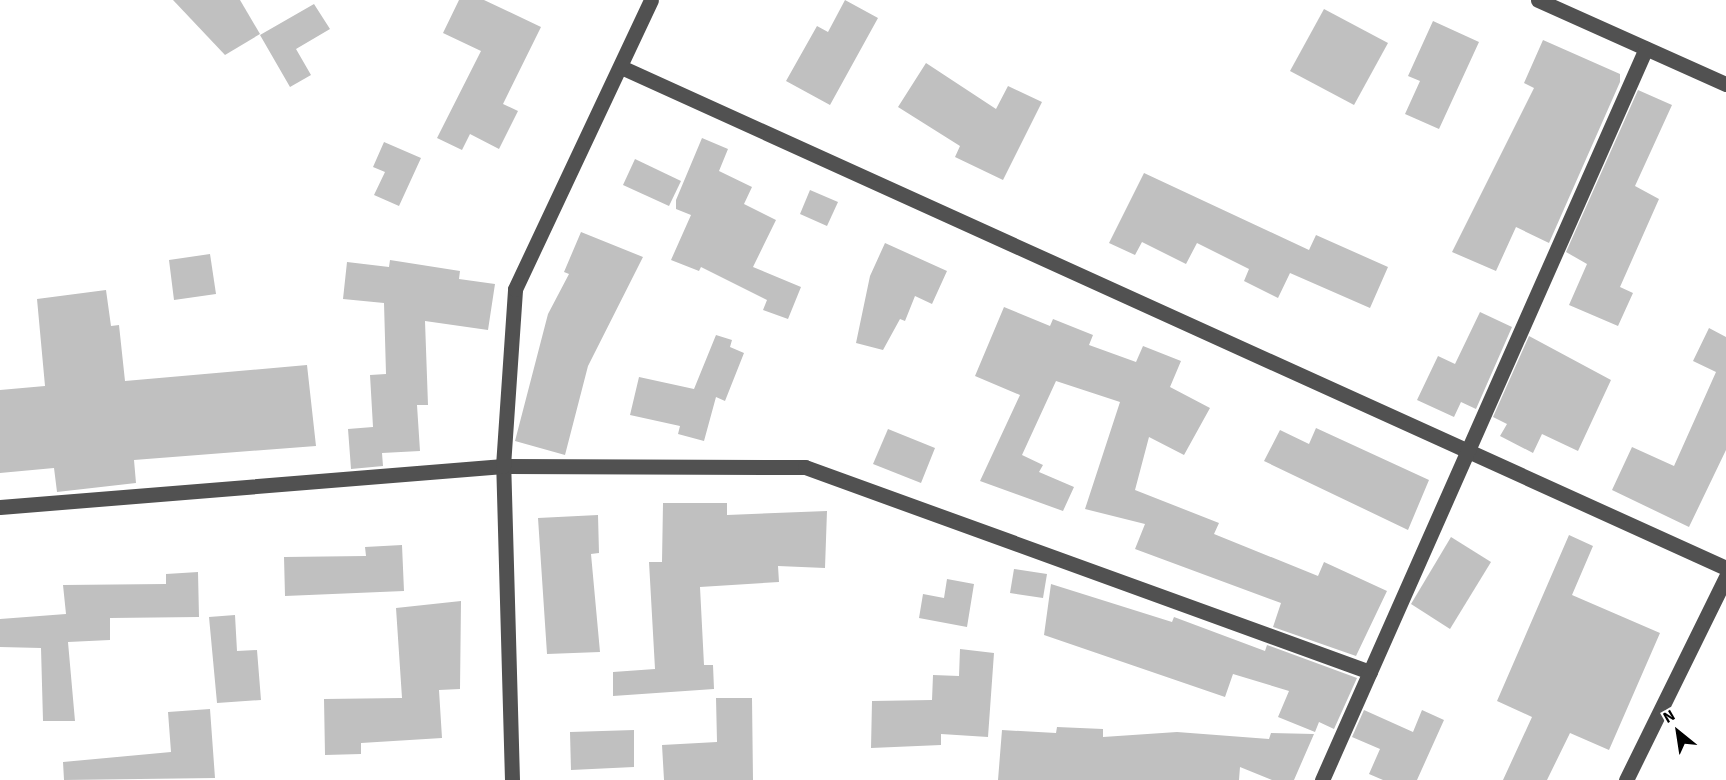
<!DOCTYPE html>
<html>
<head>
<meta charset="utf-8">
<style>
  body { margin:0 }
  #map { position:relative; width:1726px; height:780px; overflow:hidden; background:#fff; font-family:"Source Sans 3",sans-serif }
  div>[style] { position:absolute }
  .building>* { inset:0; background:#c0c0c0 }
  .minor>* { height:15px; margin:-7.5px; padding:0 7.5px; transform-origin:7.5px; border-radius:7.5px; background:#515151 }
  span { translate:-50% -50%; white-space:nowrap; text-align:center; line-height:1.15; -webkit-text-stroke:4.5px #fff; paint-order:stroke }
  .north { position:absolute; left:1648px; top:702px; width:60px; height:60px; -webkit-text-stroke:4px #fff; paint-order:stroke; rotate:330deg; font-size:16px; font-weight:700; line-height:24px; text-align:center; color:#000 }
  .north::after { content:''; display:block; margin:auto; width:21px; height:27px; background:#000; clip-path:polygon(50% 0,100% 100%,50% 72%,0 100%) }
</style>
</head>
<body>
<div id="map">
  <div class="building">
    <i style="clip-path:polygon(173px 0,240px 0,260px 34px,225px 55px)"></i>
    <i style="clip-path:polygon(459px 0,484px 0,541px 27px,503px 104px,518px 111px,499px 149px,470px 134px,462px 150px,437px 138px,481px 51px,443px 33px)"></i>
    <i style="clip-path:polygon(845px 0,878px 18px,830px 105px,786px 81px,817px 26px,828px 32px)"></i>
    <i style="clip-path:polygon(314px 4px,330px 29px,296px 49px,311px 75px,290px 87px,260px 35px)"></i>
    <i style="clip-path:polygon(1324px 9px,1388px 43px,1354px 105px,1290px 71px)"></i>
    <i style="clip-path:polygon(1433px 21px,1479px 42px,1439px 129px,1405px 114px,1420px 81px,1408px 76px)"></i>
    <i style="clip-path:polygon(1543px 40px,1620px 74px,1620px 82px,1549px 243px,1516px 227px,1496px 271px,1452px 252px,1534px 88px,1524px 83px)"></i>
    <i style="clip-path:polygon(926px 63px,996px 109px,1008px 86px,1042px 102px,1003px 180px,955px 157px,960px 146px,898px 107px)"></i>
    <i style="clip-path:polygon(1638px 90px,1672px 105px,1635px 186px,1659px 199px,1620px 287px,1633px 293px,1618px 326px,1569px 305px,1587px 264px,1566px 252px)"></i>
    <i style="clip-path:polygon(702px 138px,728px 149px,719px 171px,752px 187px,744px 204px,776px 220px,753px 267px,801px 287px,788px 319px,763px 310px,767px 300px,701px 267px,699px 271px,671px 260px,691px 215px,676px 209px,676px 200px)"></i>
    <i style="clip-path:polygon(384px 142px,421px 158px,399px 206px,374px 195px,385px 172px,373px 167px)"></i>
    <i style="clip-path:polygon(635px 159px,681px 181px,669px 206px,623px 185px)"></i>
    <i style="clip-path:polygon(1144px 173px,1309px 250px,1316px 235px,1388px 267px,1370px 308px,1290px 273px,1278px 298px,1244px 281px,1249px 269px,1197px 243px,1186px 264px,1142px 242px,1135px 255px,1109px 243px)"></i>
    <i style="clip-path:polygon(810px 190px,838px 202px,827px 226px,800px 214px)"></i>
    <i style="clip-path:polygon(581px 232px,643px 257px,588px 366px,565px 455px,515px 441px,548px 314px,569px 274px,564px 272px)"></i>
    <i style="clip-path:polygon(885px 243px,947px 271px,932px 304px,915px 296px,905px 321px,900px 319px,883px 350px,856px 343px,870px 276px)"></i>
    <i style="clip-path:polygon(210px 254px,216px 294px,174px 300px,169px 260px)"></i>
    <i style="clip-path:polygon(390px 260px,460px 271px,459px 279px,495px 284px,488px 330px,425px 321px,428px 405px,417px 405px,420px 451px,382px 453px,383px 466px,351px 469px,348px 429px,373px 427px,370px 375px,386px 374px,384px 303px,343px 299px,347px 262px,389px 267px)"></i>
    <i style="clip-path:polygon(106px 290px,111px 326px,119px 325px,125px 381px,307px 365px,316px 446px,134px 460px,136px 483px,57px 492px,54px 468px,0 473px,0 390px,45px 386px,37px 299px)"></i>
    <i style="clip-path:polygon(1004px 307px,1050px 326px,1053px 319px,1093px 335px,1089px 345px,1136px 362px,1143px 346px,1181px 361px,1170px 387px,1210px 408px,1184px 455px,1149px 437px,1135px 490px,1219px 523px,1214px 534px,1318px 576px,1324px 562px,1387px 591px,1356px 656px,1273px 627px,1281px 603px,1135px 549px,1145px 524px,1085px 509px,1120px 402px,1056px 381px,1022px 455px,1043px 465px,1039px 472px,1074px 487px,1063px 511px,980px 481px,1020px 395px,975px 376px)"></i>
    <i style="clip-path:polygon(1480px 312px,1512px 327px,1476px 409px,1461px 402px,1454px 417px,1417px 400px,1438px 356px,1455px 364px)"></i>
    <i style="clip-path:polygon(1709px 328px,1726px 337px,1726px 450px,1689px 527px,1612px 490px,1632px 447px,1674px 466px,1716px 372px,1693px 361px)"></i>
    <i style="clip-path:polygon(716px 335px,732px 340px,730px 347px,744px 353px,725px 401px,716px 397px,704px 441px,678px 434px,680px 426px,630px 415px,639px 377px,694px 389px)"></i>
    <i style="clip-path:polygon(1529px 336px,1611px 380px,1578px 451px,1542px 434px,1533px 453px,1500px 436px,1507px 424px,1493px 417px)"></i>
    <i style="clip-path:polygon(1316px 428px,1429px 480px,1408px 530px,1264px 461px,1280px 430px,1309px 444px)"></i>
    <i style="clip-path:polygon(888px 429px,935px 448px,921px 483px,873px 464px)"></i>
    <i style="clip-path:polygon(663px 503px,727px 503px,727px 515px,827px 511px,825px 568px,778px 566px,779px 582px,700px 587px,704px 665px,713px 665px,714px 689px,613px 696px,613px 672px,655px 669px,649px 562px,662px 562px)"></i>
    <i style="clip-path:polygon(598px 515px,599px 553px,591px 554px,600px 652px,547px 654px,538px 518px)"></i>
    <i style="clip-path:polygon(1569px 535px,1593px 546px,1572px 595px,1660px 633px,1609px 750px,1570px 733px,1547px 780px,1503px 780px,1532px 717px,1497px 701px)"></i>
    <i style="clip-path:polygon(1451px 537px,1491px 562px,1450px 629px,1411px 604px)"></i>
    <i style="clip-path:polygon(402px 545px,404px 591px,285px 596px,284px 557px,366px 556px,365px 547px)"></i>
    <i style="clip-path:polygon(1014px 569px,1047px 574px,1043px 598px,1010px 593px)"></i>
    <i style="clip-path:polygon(198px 572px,199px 617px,110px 618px,110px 640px,68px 642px,75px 721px,43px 721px,41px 648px,0 647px,0 619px,66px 614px,63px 585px,166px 584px,166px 574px)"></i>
    <i style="clip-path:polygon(947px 579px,974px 584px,967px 627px,919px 618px,923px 594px,944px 598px)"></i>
    <i style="clip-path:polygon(1051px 584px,1172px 622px,1174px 617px,1265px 651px,1267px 645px,1357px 678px,1334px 729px,1319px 722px,1315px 732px,1278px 717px,1289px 691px,1233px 674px,1225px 697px,1044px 635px)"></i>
    <i style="clip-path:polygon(461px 601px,460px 689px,439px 690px,442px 738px,361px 743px,361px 754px,325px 755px,324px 699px,402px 698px,396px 608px)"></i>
    <i style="clip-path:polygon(235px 615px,237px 651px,257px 650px,261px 700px,217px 703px,209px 617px)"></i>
    <i style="clip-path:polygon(960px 649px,994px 653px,988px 737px,941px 734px,941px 745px,871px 748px,872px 701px,932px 700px,933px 675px,959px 676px)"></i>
    <i style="clip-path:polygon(716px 698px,752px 698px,753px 780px,664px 780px,662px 745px,717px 742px)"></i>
    <i style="clip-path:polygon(210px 709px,215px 778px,64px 780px,63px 762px,171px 752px,168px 712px)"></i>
    <i style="clip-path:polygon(1364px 710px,1413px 732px,1422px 710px,1444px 720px,1417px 780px,1383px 780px,1369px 774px,1380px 749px,1352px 737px)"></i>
    <i style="clip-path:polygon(1057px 727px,1103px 729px,1103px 737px,1177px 732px,1269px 739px,1271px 733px,1314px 734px,1294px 780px,1272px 780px,1240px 767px,1239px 780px,998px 780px,1002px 730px,1056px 733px)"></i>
    <i style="clip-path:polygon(634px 730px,634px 767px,571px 770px,570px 732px)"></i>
  </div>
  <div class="minor">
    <i style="left:1538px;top:0;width:206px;rotate:24.1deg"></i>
    <i style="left:621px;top:67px;width:1213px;rotate:24.39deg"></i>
    <i style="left:0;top:507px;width:505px;rotate:-4.66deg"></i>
    <i style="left:503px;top:466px;width:302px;rotate:0.2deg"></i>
    <i style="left:805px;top:467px;width:601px;rotate:19.94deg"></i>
    <i style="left:512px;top:780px;width:314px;rotate:-91.6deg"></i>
    <i style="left:503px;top:466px;width:177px;rotate:-86.1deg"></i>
    <i style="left:515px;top:289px;width:319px;rotate:-64.8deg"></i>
    <i style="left:1322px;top:780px;width:800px;rotate:-66.12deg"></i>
    <i style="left:1626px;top:780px;width:226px;rotate:-63.8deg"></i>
  </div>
  <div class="north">N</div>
</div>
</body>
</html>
